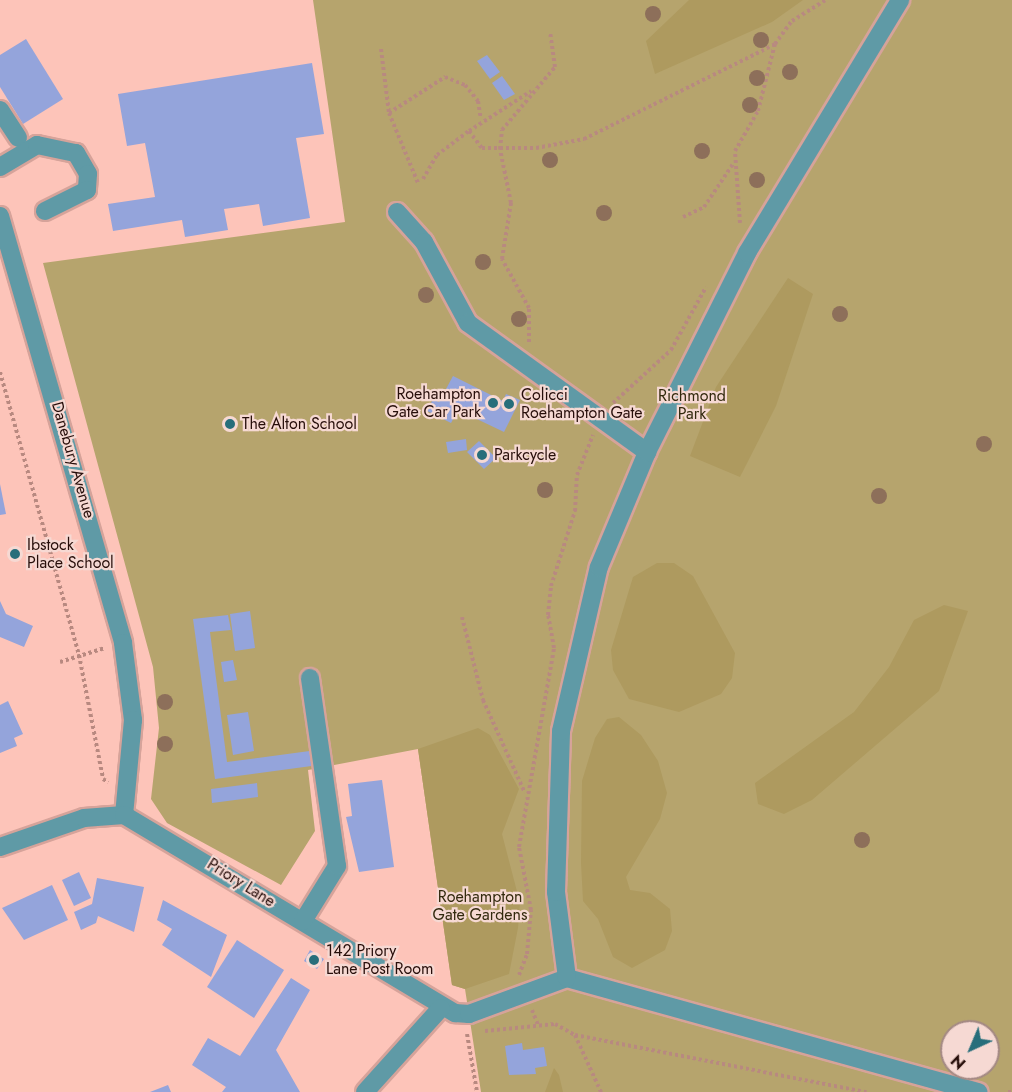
<!DOCTYPE html>
<html>
<head>
<meta charset="utf-8">
<style>
  body { margin:0 }
  #map { position:relative; width:1012px; height:1092px; overflow:hidden; background:#fdc4b9; font-family:Jost,sans-serif }
  div>[style] { position:absolute }
  .green>* { inset:0; background:#b6a46d }
  .forest>* { inset:0; background:#ae9a5f }
  .building>* { inset:0; background:#94a4db }
  .path>* { height:4px; margin-top:-2px; transform-origin:0; background:repeating-linear-gradient(90deg,#b88980 0 3px,transparent 0 6px) }
  .roads { filter:drop-shadow(2px 0 #d6a39a) drop-shadow(-2px 0 #d6a39a) drop-shadow(0 2px #d6a39a) drop-shadow(0 -2px #d6a39a) }
  .minor>* { height:18px; margin:-9px; padding:0 9px; transform-origin:9px; border-radius:9px; background:#5f9aa6 }
  .trees>* { width:16px; height:16px; margin:-8px; border-radius:50%; background:#8d6f5a }
  .dots>* { width:16px; height:16px; translate:-50% -50%; box-sizing:border-box; border:3px solid #f6d9d3; border-radius:50% }
  span { translate:-50% -50%; white-space:nowrap; text-align:center; line-height:1.15; -webkit-text-stroke:4.5px #f6d9d3; paint-order:stroke }
  .poi-label { font-size:16px; color:#270e0a }
  .right { translate:-100% -50%; text-align:right }
  .left { translate:0 -50%; text-align:left }
  .park-label { font-size:16px; color:#32290d }
  .street-label { font-size:16px; color:#270e0a }
  .north { position:absolute; left:940px; top:1020px; width:60px; height:60px; box-sizing:border-box; background:#f6d9d3; border:2px solid #a38883; border-radius:50%; rotate:224deg; font-size:16px; font-weight:700; line-height:24px; text-align:center; color:#270e0a }
  .north::after { content:''; display:block; margin:auto; width:21px; height:27px; background:#276e7b; clip-path:polygon(50% 0,100% 100%,50% 72%,0 100%) }
</style>
</head>
<body>
<div id="map">
  <div class="green">
    <i style="clip-path:polygon(evenodd,313px 0,1012px 0,1012px 1092px,481px 1092px,465px 989px,452px 985px,418px 749px,308px 770px,315px 831px,281px 885px,167px 823px,151px 799px,159px 728px,153px 667px,43px 263px,345px 222px,313px 0,952px 1032px,988px 1032px,988px 1068px,952px 1068px,952px 1032px)"></i>
  </div>
  <div class="forest">
    <i style="clip-path:polygon(689px 0,803px 0,772px 22px,655px 74px,646px 41px)"></i>
    <i style="clip-path:polygon(788px 278px,813px 294px,776px 406px,740px 477px,690px 456px,716px 387px)"></i>
    <i style="clip-path:polygon(657px 563px,674px 563px,693px 576px,735px 653px,732px 678px,721px 694px,679px 712px,629px 699px,613px 670px,611px 650px,633px 577px)"></i>
    <i style="clip-path:polygon(944px 605px,968px 611px,939px 691px,812px 800px,784px 814px,758px 804px,755px 783px,854px 712px,889px 667px,914px 620px)"></i>
    <i style="clip-path:polygon(619px 717px,641px 735px,658px 761px,667px 793px,660px 819px,626px 877px,630px 890px,650px 893px,670px 909px,672px 931px,665px 950px,632px 968px,613px 957px,598px 919px,583px 901px,581px 863px,582px 781px,595px 738px,607px 719px)"></i>
    <i style="clip-path:polygon(478px 728px,490px 735px,519px 789px,502px 834px,520px 903px,518px 928px,509px 974px,465px 989px,452px 985px,418px 749px)"></i>
    <i style="clip-path:polygon(554px 1068px,559px 1075px,563px 1092px,545px 1092px)"></i>
  </div>
  <div class="building">
    <i style="clip-path:polygon(26px 39px,63px 99px,23px 124px,0 87px,0 55px)"></i>
    <i style="clip-path:polygon(487px 55px,500px 72px,490px 79px,477px 61px)"></i>
    <i style="clip-path:polygon(312px 63px,324px 134px,296px 138px,310px 218px,263px 226px,259px 204px,224px 209px,228px 230px,185px 237px,182px 220px,113px 231px,108px 204px,155px 197px,145px 143px,127px 146px,118px 94px)"></i>
    <i style="clip-path:polygon(502px 76px,515px 94px,504px 100px,492px 83px)"></i>
    <i style="clip-path:polygon(453px 376px,503px 401px,506px 394px,520px 400px,504px 432px,458px 410px,451px 423px,427px 411px,433px 399px,439px 402px)"></i>
    <i style="clip-path:polygon(466px 439px,467px 450px,448px 453px,446px 442px)"></i>
    <i style="clip-path:polygon(479px 441px,496px 458px,484px 469px,467px 452px)"></i>
    <i style="clip-path:polygon(0 484px,6px 514px,0 515px)"></i>
    <i style="clip-path:polygon(0 601px,6px 614px,33px 626px,24px 647px,0 637px)"></i>
    <i style="clip-path:polygon(250px 611px,255px 648px,235px 651px,230px 614px)"></i>
    <i style="clip-path:polygon(228px 615px,231px 630px,210px 632px,227px 762px,317px 750px,319px 765px,215px 779px,193px 619px)"></i>
    <i style="clip-path:polygon(233px 660px,237px 680px,224px 682px,221px 662px)"></i>
    <i style="clip-path:polygon(8px 701px,23px 734px,14px 738px,17px 746px,0 753px,0 705px)"></i>
    <i style="clip-path:polygon(248px 712px,254px 751px,233px 755px,227px 715px)"></i>
    <i style="clip-path:polygon(382px 780px,394px 867px,359px 872px,346px 817px,352px 816px,348px 784px)"></i>
    <i style="clip-path:polygon(257px 783px,258px 797px,212px 803px,211px 789px)"></i>
    <i style="clip-path:polygon(79px 872px,91px 898px,74px 906px,62px 880px)"></i>
    <i style="clip-path:polygon(97px 878px,144px 887px,134px 932px,98px 916px,96px 923px,81px 930px,74px 912px,92px 904px)"></i>
    <i style="clip-path:polygon(52px 885px,68px 920px,24px 940px,2px 908px)"></i>
    <i style="clip-path:polygon(163px 900px,227px 935px,211px 977px,162px 945px,172px 929px,157px 920px)"></i>
    <i style="clip-path:polygon(237px 940px,284px 970px,254px 1018px,207px 987px)"></i>
    <i style="clip-path:polygon(310px 950px,324px 959px,317px 969px,304px 961px)"></i>
    <i style="clip-path:polygon(291px 978px,310px 990px,276px 1050px,300px 1092px,222px 1092px,226px 1087px,192px 1065px,208px 1038px,240px 1056px)"></i>
    <i style="clip-path:polygon(522px 1043px,523px 1050px,544px 1047px,547px 1066px,535px 1068px,536px 1074px,509px 1075px,505px 1046px)"></i>
    <i style="clip-path:polygon(168px 1085px,171px 1092px,150px 1092px)"></i>
  </div>
  <div class="path">
    <i style="left:381px;top:49px;width:64px;rotate:82.9deg"></i>
    <i style="left:389px;top:113px;width:76px;rotate:67.5deg"></i>
    <i style="left:389px;top:113px;width:67px;rotate:-32.7deg"></i>
    <i style="left:445px;top:77px;width:22px;rotate:22deg"></i>
    <i style="left:465px;top:85px;width:21px;rotate:51deg"></i>
    <i style="left:478px;top:101px;width:18px;rotate:81deg"></i>
    <i style="left:469px;top:131px;width:74px;rotate:-32.8deg"></i>
    <i style="left:423px;top:179px;width:28px;rotate:-60deg"></i>
    <i style="left:437px;top:155px;width:40px;rotate:-37deg"></i>
    <i style="left:469px;top:131px;width:21px;rotate:53deg"></i>
    <i style="left:482px;top:148px;width:54px"></i>
    <i style="left:536px;top:148px;width:49px;rotate:-10.6deg"></i>
    <i style="left:584px;top:139px;width:213px;rotate:-26.4deg"></i>
    <i style="left:683px;top:217px;width:23px;rotate:-25deg"></i>
    <i style="left:704px;top:207px;width:52px;rotate:-56deg"></i>
    <i style="left:740px;top:223px;width:72px;rotate:-94deg"></i>
    <i style="left:735px;top:151px;width:46px;rotate:-60.1deg"></i>
    <i style="left:758px;top:111px;width:69px;rotate:-75.8deg"></i>
    <i style="left:775px;top:44px;width:29px;rotate:-54deg"></i>
    <i style="left:792px;top:21px;width:39px;rotate:-32deg"></i>
    <i style="left:529px;top:342px;width:34px;rotate:-90deg"></i>
    <i style="left:529px;top:308px;width:56px;rotate:-118.9deg"></i>
    <i style="left:502px;top:259px;width:57px;rotate:-80.9deg"></i>
    <i style="left:511px;top:203px;width:55px;rotate:-101.5deg"></i>
    <i style="left:500px;top:149px;width:19px;rotate:-84deg"></i>
    <i style="left:502px;top:130px;width:82px;rotate:-49.9deg"></i>
    <i style="left:555px;top:67px;width:35px;rotate:-98deg"></i>
    <i style="left:0;top:372px;width:294px;rotate:74.4deg"></i>
    <i style="left:79px;top:655px;width:126px;rotate:79deg"></i>
    <i style="left:103px;top:779px;width:6px;rotate:31deg"></i>
    <i style="left:613px;top:403px;width:79px;rotate:-42.4deg"></i>
    <i style="left:671px;top:350px;width:72px;rotate:-60.9deg"></i>
    <i style="left:462px;top:617px;width:86px;rotate:75.8deg"></i>
    <i style="left:483px;top:700px;width:102px;rotate:65.7deg"></i>
    <i style="left:60px;top:662px;width:47px;rotate:-17.3deg"></i>
    <i style="left:519px;top:975px;width:22px;rotate:-69deg"></i>
    <i style="left:527px;top:954px;width:44px;rotate:-84.8deg"></i>
    <i style="left:531px;top:910px;width:64px;rotate:-100.8deg"></i>
    <i style="left:519px;top:847px;width:202px;rotate:-80deg"></i>
    <i style="left:554px;top:648px;width:34px;rotate:-100deg"></i>
    <i style="left:548px;top:615px;width:29px;rotate:-84deg"></i>
    <i style="left:551px;top:586px;width:79px;rotate:-72.3deg"></i>
    <i style="left:575px;top:511px;width:36px;rotate:-87deg"></i>
    <i style="left:577px;top:475px;width:43px;rotate:-68.2deg"></i>
    <i style="left:532px;top:1010px;width:18px;rotate:68deg"></i>
    <i style="left:485px;top:1031px;width:70px;rotate:-5.7deg"></i>
    <i style="left:555px;top:1024px;width:23px;rotate:29deg"></i>
    <i style="left:575px;top:1035px;width:63px;rotate:65.5deg"></i>
    <i style="left:467px;top:1034px;width:59px;rotate:80.2deg"></i>
    <i style="left:575px;top:1035px;width:297px;rotate:11.1deg"></i>
    <i style="left:1008px;top:1092px;width:4px"></i>
  </div>
  <div class="roads">
    <div class="minor">
      <i style="left:0;top:110px;width:33px;rotate:57deg"></i>
      <i style="left:0;top:167px;width:43px;rotate:-30.7deg"></i>
      <i style="left:37px;top:145px;width:40px;rotate:12deg"></i>
      <i style="left:76px;top:153px;width:24px;rotate:60deg"></i>
      <i style="left:88px;top:174px;width:16px;rotate:94deg"></i>
      <i style="left:87px;top:190px;width:47px;rotate:153.4deg"></i>
      <i style="left:397px;top:212px;width:40px;rotate:48deg"></i>
      <i style="left:424px;top:242px;width:92px;rotate:61.5deg"></i>
      <i style="left:468px;top:323px;width:221px;rotate:35.8deg"></i>
      <i style="left:0;top:216px;width:444px;rotate:73.9deg"></i>
      <i style="left:123px;top:643px;width:78px;rotate:82.6deg"></i>
      <i style="left:133px;top:720px;width:95px;rotate:95.4deg"></i>
      <i style="left:0;top:847px;width:89px;rotate:-19deg"></i>
      <i style="left:84px;top:818px;width:40px;rotate:-4.3deg"></i>
      <i style="left:124px;top:815px;width:386px;rotate:30.9deg"></i>
      <i style="left:455px;top:1013px;width:14px;rotate:4deg"></i>
      <i style="left:469px;top:1014px;width:104px;rotate:-20.2deg"></i>
      <i style="left:567px;top:978px;width:427px;rotate:15.5deg"></i>
      <i style="left:303px;top:921px;width:65px;rotate:-58.3deg"></i>
      <i style="left:337px;top:866px;width:190px;rotate:-98.2deg"></i>
      <i style="left:567px;top:978px;width:87px;rotate:-97.3deg"></i>
      <i style="left:556px;top:892px;width:161px;rotate:-88.2deg"></i>
      <i style="left:561px;top:731px;width:168px;rotate:-77deg"></i>
      <i style="left:599px;top:567px;width:125px;rotate:-67.3deg"></i>
      <i style="left:647px;top:452px;width:223px;rotate:-63.3deg"></i>
      <i style="left:747px;top:253px;width:296px;rotate:-58.8deg"></i>
      <i style="left:365px;top:1092px;width:113px;rotate:-47.9deg"></i>
    </div>
  </div>
  <div class="trees">
    <i style="left:653px;top:14px"></i>
    <i style="left:761px;top:40px"></i>
    <i style="left:790px;top:72px"></i>
    <i style="left:757px;top:78px"></i>
    <i style="left:750px;top:105px"></i>
    <i style="left:702px;top:151px"></i>
    <i style="left:550px;top:160px"></i>
    <i style="left:757px;top:180px"></i>
    <i style="left:604px;top:213px"></i>
    <i style="left:483px;top:262px"></i>
    <i style="left:426px;top:295px"></i>
    <i style="left:840px;top:314px"></i>
    <i style="left:519px;top:319px"></i>
    <i style="left:984px;top:444px"></i>
    <i style="left:545px;top:490px"></i>
    <i style="left:879px;top:496px"></i>
    <i style="left:165px;top:702px"></i>
    <i style="left:165px;top:744px"></i>
    <i style="left:862px;top:840px"></i>
  </div>
  <div class="dots">
    <i style="left:493px;top:403px;background:#276e7b"></i>
    <i style="left:509px;top:404px;background:#276e7b"></i>
    <i style="left:230px;top:424px;background:#276e7b"></i>
    <i style="left:482px;top:455px;background:#276e7b"></i>
    <i style="left:15px;top:554px;background:#276e7b"></i>
    <i style="left:314px;top:960px;background:#276e7b"></i>
  </div>
  <div class="poi-label">
    <span class="right" style="left:481px;top:403px">Roehampton<br>Gate Car Park</span>
    <span class="left" style="left:521px;top:404px">Colicci<br>Roehampton Gate</span>
    <span class="left" style="left:242px;top:424px">The Alton School</span>
    <span class="left" style="left:494px;top:455px">Parkcycle</span>
    <span class="left" style="left:27px;top:554px">Ibstock<br>Place School</span>
    <span class="left" style="left:326px;top:960px">142 Priory<br>Lane Post Room</span>
  </div>
  <div class="park-label">
    <span style="left:692px;top:405px">Richmond<br>Park</span>
    <span style="left:480px;top:906px">Roehampton<br>Gate Gardens</span>
  </div>
  <div class="street-label">
    <span style="left:73px;top:460px;rotate:74deg">Danebury Avenue</span>
    <span style="left:241px;top:883px;rotate:32deg">Priory Lane</span>
  </div>
  <div class="north">N</div>
</div>
</body>
</html>
